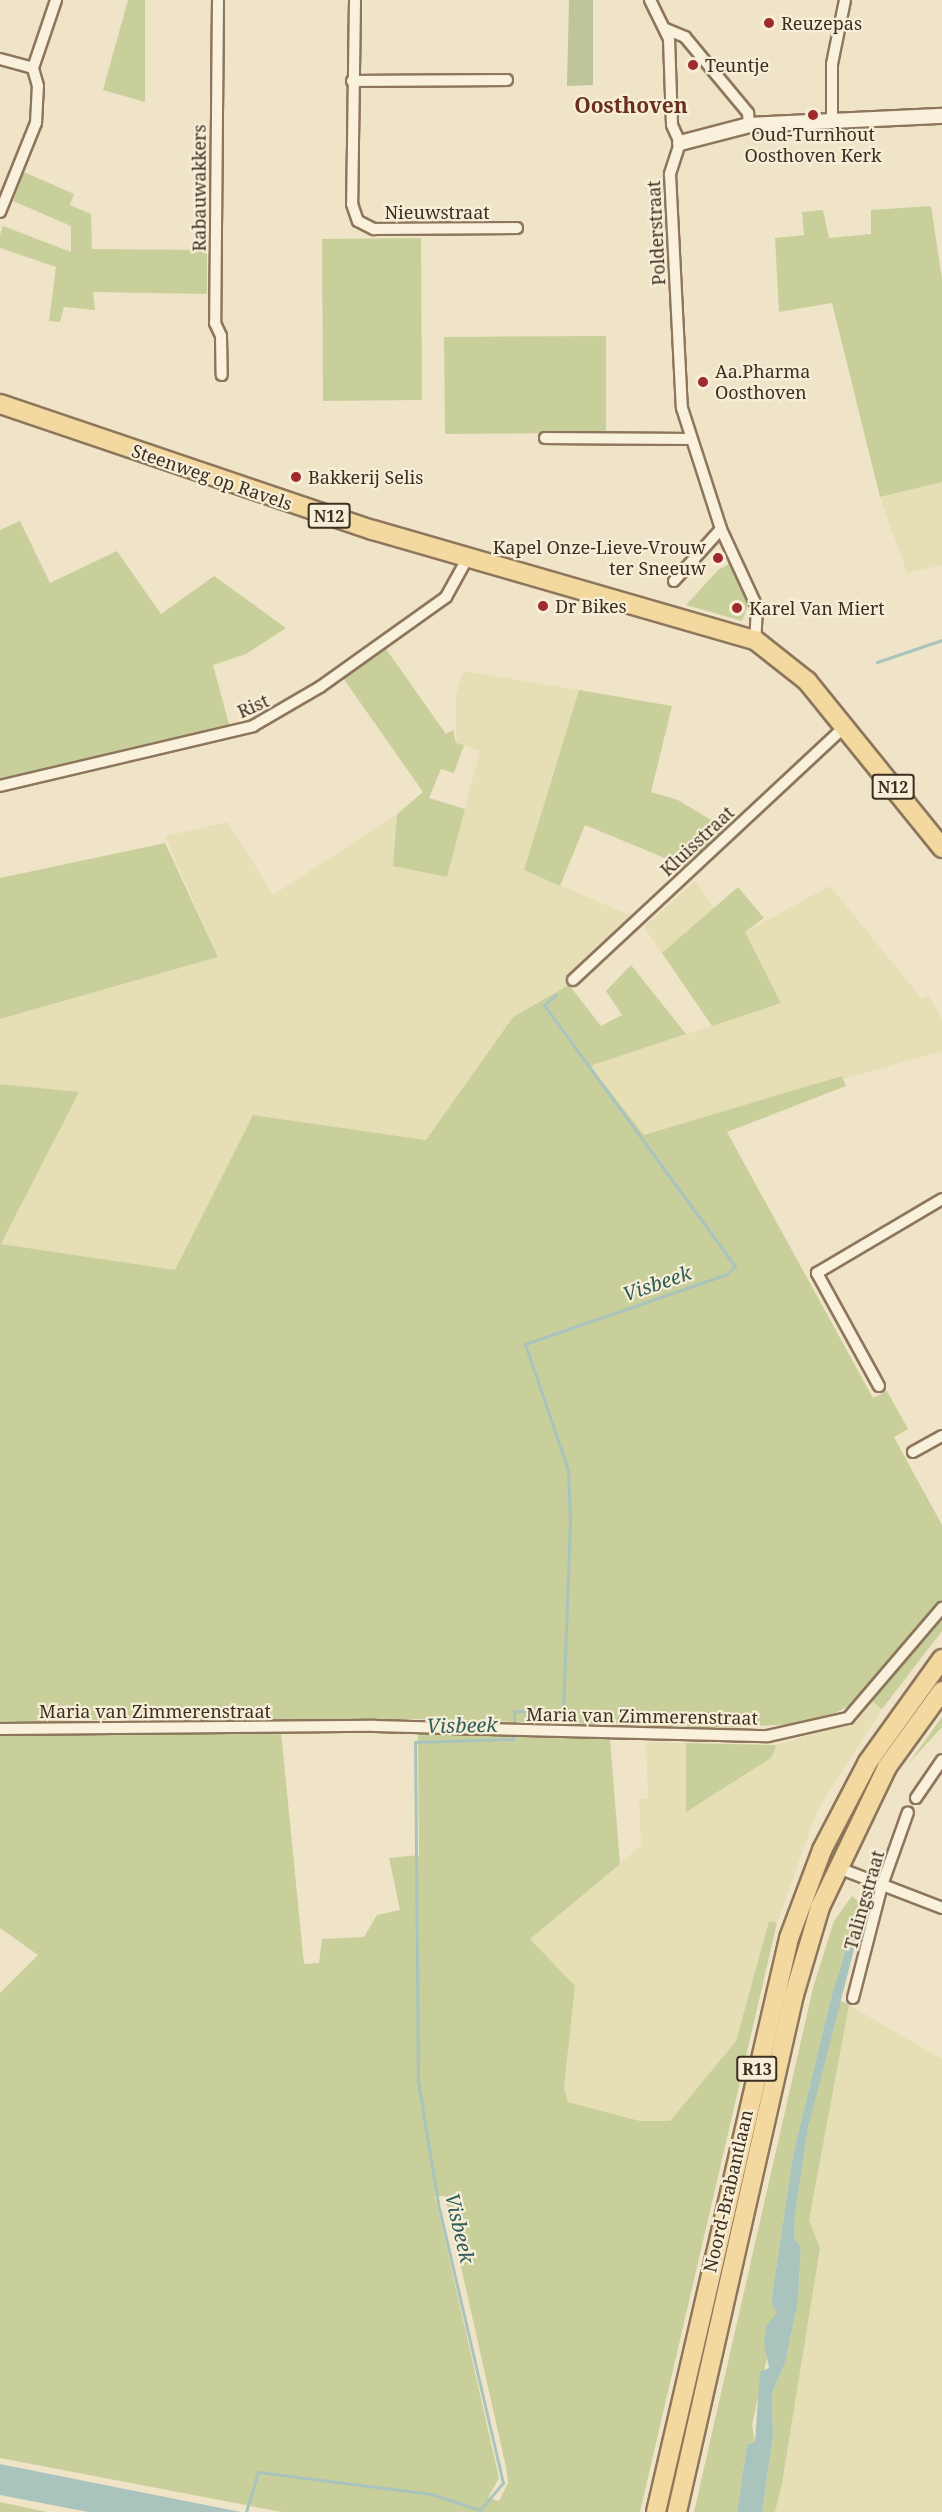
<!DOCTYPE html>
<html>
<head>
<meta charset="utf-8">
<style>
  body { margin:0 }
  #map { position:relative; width:942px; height:2512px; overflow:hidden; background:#f0e4c8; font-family:"Noto Serif",serif }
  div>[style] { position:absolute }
  .farmland>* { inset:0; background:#e6deb5 }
  .green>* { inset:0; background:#c9cf9b }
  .cemetery>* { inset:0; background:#bfc49a }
  .water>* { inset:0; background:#a9c4bc }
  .stream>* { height:3px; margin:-1.5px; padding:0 1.5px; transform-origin:1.5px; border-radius:1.5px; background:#a9c4bc }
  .roads { filter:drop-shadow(2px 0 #8d765c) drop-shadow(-2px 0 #8d765c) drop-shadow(0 2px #8d765c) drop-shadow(0 -2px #8d765c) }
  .minor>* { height:10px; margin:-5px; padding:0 5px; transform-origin:5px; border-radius:5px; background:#faf1dc }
  .tertiary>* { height:14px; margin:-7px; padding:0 7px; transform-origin:7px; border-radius:7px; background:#faf1dc }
  .primary>* { height:18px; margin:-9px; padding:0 9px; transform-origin:9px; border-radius:9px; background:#f3d9a0 }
  .dots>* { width:16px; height:16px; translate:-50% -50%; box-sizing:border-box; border:3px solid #f7eed8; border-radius:50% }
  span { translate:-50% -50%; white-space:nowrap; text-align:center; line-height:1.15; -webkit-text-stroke:4.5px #f7eed8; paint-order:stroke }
  .shield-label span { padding:2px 4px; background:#f7eed8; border:2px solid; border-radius:4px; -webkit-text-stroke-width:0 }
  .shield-label { font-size:16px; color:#3d2e20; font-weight:700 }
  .poi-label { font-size:18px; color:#3d2e20 }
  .left { translate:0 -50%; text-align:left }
  .right { translate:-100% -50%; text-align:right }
  .street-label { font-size:18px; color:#3d2e20 }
  .water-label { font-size:20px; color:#2f5d5a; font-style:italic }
  .quarter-label { font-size:21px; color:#6b2e1e; font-weight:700 }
</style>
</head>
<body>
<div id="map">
  <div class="farmland">
    <i style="clip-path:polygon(942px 482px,942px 565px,907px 573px,880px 497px)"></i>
    <i style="clip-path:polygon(464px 671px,579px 690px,524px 870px,634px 917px,569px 985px,513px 1017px,426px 1140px,253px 1115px,175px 1270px,1px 1244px,78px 1092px,0 1084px,0 1019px,218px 957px,165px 836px,228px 822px,273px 895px,397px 814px,393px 866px,447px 877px,480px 751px,456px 743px,456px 693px)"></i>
    <i style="clip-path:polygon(695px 881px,715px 909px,662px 953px,644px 927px)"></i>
    <i style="clip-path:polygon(830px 886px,922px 999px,928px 995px,942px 1019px,942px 1051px,644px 1135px,589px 1066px,781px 1003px,745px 932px)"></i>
    <i style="clip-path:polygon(872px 1701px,882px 1709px,818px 1809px,777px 1923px,769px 1921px,736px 2041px,670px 2121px,640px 2121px,568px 2102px,564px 2088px,575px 1986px,529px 1939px,641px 1846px,639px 1799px,648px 1798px,646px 1742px,686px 1743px,686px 1811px,771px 1758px,777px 1745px,855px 1721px)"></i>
    <i style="clip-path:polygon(849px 2005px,942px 2059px,942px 2512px,775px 2512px,820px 2248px,809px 2220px,821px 2139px)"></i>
  </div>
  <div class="green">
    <i style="clip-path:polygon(128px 0,145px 0,145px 102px,103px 90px)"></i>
    <i style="clip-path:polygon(24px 172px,74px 194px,70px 205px,91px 214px,92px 249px,207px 250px,207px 294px,93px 292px,95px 310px,64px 307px,60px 322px,49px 321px,56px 267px,0 248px,0 235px,3px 226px,71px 252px,71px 226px,13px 201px)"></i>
    <i style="clip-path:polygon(931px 206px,942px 279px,942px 482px,880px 497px,832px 303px,779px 312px,775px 238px,804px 235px,802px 212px,823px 210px,829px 238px,871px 234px,871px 210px)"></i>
    <i style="clip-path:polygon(421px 238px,422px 400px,323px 401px,322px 239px)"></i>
    <i style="clip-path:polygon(606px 336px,606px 433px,445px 434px,444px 337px)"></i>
    <i style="clip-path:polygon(20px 521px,50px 583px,117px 551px,161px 614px,214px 576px,286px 628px,246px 654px,213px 665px,230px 728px,0 779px,0 530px)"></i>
    <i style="clip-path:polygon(732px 562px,749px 603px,742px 621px,686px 605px,718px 570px)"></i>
    <i style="clip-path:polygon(386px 649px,446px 734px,453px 730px,456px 743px,464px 745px,454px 773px,441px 769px,429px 798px,465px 809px,447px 877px,393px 866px,397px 814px,423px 792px,343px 678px)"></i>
    <i style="clip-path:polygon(579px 690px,672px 706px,651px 792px,678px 800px,726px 829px,684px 866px,585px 825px,560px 886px,524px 870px)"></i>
    <i style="clip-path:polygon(165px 843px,218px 957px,0 1019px,0 878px)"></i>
    <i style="clip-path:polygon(738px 887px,764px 918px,745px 932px,781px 1003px,712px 1026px,662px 953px)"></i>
    <i style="clip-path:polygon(evenodd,631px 965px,686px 1034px,590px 1066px,644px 1135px,842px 1076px,846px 1086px,727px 1132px,873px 1398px,887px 1391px,908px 1429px,894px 1437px,942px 1525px,942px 1631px,882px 1709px,861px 1692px,853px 1704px,835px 1713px,792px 1724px,724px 1728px,424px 1719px,280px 1722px,304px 1964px,319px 1963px,322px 1939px,364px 1937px,377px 1915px,400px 1910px,389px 1858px,419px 1855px,418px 1733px,610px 1739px,620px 1864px,530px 1939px,575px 1986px,564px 2088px,568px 2102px,640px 2121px,670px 2121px,736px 2041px,769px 1921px,777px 1923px,640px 2512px,282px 2512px,0 2458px,0 1993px,38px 1955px,0 1928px,0 1734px,157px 1733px,154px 1719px,0 1722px,0 1084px,79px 1092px,1px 1244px,175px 1270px,253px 1115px,426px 1140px,513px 1017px,569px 985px,601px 1026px,622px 1015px,606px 991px,631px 965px,435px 2196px,445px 2196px,506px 2467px,508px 2483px,499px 2501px,488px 2498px,499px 2478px,435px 2196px)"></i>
    <i style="clip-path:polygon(942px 1717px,942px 1727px,908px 1764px)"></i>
    <i style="clip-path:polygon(686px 1743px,777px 1745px,771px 1758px,686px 1812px)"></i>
    <i style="clip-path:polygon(852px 1896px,860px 1903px,831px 1998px,793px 2155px,771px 2303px,777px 2313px,752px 2425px,755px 2442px,747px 2444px,737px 2512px,694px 2512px,813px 1988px,834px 1921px)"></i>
    <i style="clip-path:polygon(839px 2000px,849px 2005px,809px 2220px,820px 2248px,782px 2483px,775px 2512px,762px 2512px,773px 2437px,772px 2393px,785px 2363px,798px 2302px,801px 2247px,794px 2238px,795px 2215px,808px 2128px)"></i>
    <i style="clip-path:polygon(0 2502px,47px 2512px,0 2512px)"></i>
  </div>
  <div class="cemetery">
    <i style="clip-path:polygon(569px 0,593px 0,593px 85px,567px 86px)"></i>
  </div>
  <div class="water">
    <i style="clip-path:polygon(860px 1903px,865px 1907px,808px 2128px,795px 2215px,794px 2238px,801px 2247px,798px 2302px,785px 2363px,772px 2393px,773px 2437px,762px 2512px,737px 2512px,747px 2444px,755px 2442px,760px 2372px,769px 2368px,764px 2343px,766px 2326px,777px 2313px,771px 2303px,793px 2155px,831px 1998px)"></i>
    <i style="clip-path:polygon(0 2464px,100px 2484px,241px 2512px,88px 2512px,0 2495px)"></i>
  </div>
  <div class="stream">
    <i style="left:877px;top:662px;width:69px;rotate:-18.7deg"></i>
    <i style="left:514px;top:1726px;width:15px;rotate:-90deg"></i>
    <i style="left:514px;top:1711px;width:49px;rotate:1.2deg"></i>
    <i style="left:563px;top:1712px;width:192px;rotate:-87.9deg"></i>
    <i style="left:570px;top:1520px;width:50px;rotate:-92.3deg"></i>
    <i style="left:568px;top:1470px;width:133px;rotate:-108.8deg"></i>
    <i style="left:525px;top:1344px;width:214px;rotate:-19.1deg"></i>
    <i style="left:727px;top:1274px;width:11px;rotate:-45deg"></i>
    <i style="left:735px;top:1266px;width:323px;rotate:-126.2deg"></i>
    <i style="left:544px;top:1005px;width:16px;rotate:-40deg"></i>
    <i style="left:246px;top:2512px;width:42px;rotate:-73.3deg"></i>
    <i style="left:258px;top:2472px;width:175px;rotate:7.2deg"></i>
    <i style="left:432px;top:2494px;width:51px;rotate:18.4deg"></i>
    <i style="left:480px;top:2510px;width:35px;rotate:-50deg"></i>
    <i style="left:503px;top:2483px;width:281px;rotate:-103.1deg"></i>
    <i style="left:439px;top:2209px;width:130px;rotate:-99.3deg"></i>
    <i style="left:418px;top:2081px;width:339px;rotate:-90.5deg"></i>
    <i style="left:415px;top:1742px;width:98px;rotate:-1.8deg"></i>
    <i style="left:513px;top:1739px;width:7px;rotate:-90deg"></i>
  </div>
  <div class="roads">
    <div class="minor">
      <i style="left:218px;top:0;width:323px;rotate:90.5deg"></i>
      <i style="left:215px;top:323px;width:14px;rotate:65deg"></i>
      <i style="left:221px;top:336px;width:39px;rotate:89deg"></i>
      <i style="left:355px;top:0;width:204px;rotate:90.8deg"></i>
      <i style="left:352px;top:204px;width:18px;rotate:71deg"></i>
      <i style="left:358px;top:221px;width:18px;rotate:27deg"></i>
      <i style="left:374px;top:229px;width:143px;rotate:-0.4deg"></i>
      <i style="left:650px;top:0;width:43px;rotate:64deg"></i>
      <i style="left:669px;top:39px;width:86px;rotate:88deg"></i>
      <i style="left:672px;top:125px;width:20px;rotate:66deg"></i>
      <i style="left:680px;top:143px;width:33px;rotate:108deg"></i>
      <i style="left:670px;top:174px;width:234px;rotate:87.1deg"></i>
      <i style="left:682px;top:408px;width:127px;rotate:72.1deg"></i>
      <i style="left:721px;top:529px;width:86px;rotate:65.2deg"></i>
      <i style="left:757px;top:607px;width:33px;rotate:93deg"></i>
      <i style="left:666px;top:29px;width:21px;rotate:23deg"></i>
      <i style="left:685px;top:37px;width:99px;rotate:50.3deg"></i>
      <i style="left:748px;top:113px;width:12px;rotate:85deg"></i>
      <i style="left:0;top:59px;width:34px;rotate:15deg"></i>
      <i style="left:352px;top:81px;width:155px;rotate:-0.4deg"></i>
      <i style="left:832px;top:123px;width:59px;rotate:-90deg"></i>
      <i style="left:832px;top:64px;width:65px;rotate:-78.5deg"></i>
      <i style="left:0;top:212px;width:96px;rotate:-68deg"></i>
      <i style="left:36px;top:123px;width:37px;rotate:-87deg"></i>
      <i style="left:38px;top:86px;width:19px;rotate:-106deg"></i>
      <i style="left:33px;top:68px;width:72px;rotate:-71.3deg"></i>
      <i style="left:545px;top:438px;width:144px;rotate:0.4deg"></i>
      <i style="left:674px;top:581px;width:70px;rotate:-47.9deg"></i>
      <i style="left:0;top:786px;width:260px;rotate:-13.3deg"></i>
      <i style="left:253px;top:726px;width:78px;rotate:-30.2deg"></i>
      <i style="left:320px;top:687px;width:155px;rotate:-35.5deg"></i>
      <i style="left:446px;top:597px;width:43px;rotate:-61.1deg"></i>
      <i style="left:573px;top:980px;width:372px;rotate:-43deg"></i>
      <i style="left:879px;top:1386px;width:129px;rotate:-118.8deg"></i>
      <i style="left:817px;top:1273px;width:145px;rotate:-30.6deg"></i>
      <i style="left:913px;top:1452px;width:33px;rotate:-29deg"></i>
      <i style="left:0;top:1729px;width:375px;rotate:-0.5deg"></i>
      <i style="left:375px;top:1726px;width:393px;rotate:1.5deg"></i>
      <i style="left:768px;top:1736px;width:82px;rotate:-12.7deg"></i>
      <i style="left:848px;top:1718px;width:145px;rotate:-49.5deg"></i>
      <i style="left:916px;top:1798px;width:46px;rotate:-55.6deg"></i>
      <i style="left:836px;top:1867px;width:114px;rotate:21.1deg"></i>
      <i style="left:853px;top:1998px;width:117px;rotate:-75.6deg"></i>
      <i style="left:882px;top:1885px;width:77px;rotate:-70.4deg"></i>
    </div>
    <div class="tertiary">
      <i style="left:680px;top:143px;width:71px;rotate:-14.6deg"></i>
      <i style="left:749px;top:125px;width:193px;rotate:-2.7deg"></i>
    </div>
    <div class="primary">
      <i style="left:0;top:404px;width:394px;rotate:18.7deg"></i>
      <i style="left:373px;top:530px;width:398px;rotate:16.1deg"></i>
      <i style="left:755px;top:640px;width:66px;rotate:38.3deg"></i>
      <i style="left:807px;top:681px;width:215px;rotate:51deg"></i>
      <i style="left:656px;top:2512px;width:589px;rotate:-76.95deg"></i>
      <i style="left:789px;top:1938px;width:94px;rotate:-69.4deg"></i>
      <i style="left:822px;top:1850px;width:99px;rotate:-62.4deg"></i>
      <i style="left:868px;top:1762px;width:127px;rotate:-54.3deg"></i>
      <i style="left:677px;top:2512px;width:530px;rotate:-77.25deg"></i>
      <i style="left:794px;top:1995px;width:92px;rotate:-73.5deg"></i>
      <i style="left:820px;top:1907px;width:155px;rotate:-64.4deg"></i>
      <i style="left:887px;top:1767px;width:94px;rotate:-54.1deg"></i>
    </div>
  </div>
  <div class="dots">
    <i style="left:769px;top:23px;background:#9e2a2b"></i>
    <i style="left:693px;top:65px;background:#9e2a2b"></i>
    <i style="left:813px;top:115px;background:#9e2a2b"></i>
    <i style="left:703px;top:382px;background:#9e2a2b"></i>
    <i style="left:296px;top:477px;background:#9e2a2b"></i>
    <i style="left:718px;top:558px;background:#9e2a2b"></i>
    <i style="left:543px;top:606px;background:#9e2a2b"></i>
    <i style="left:737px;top:608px;background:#9e2a2b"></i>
  </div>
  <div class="shield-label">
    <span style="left:329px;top:516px">N12</span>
    <span style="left:893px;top:787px">N12</span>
    <span style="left:757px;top:2069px">R13</span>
  </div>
  <div class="poi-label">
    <span class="left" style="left:781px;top:23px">Reuzepas</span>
    <span class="left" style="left:705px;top:65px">Teuntje</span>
    <span style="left:813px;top:145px">Oud-Turnhout<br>Oosthoven Kerk</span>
    <span class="left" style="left:715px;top:382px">Aa.Pharma<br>Oosthoven</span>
    <span class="left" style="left:308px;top:477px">Bakkerij Selis</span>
    <span class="right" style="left:706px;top:558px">Kapel Onze-Lieve-Vrouw<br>ter Sneeuw</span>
    <span class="left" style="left:555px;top:606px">Dr Bikes</span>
    <span class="left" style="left:749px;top:608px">Karel Van Miert</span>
  </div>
  <div class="street-label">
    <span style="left:199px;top:188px;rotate:-90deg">Rabauwakkers</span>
    <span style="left:437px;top:212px">Nieuwstraat</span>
    <span style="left:656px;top:233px;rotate:-93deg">Polderstraat</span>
    <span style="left:212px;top:477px;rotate:19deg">Steenweg op Ravels</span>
    <span style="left:253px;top:706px;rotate:-24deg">Rist</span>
    <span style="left:697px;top:841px;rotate:-43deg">Kluisstraat</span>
    <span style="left:155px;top:1711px">Maria van Zimmerenstraat</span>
    <span style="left:642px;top:1716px;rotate:1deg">Maria van Zimmerenstraat</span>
    <span style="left:864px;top:1900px;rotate:-74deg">Talingstraat</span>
    <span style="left:728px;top:2191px;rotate:-77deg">Noord-Brabantlaan</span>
  </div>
  <div class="water-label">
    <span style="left:657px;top:1283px;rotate:-19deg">Visbeek</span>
    <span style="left:462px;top:1725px;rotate:-1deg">Visbeek</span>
    <span style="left:460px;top:2228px;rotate:77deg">Visbeek</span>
  </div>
  <div class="quarter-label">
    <span style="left:631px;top:105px">Oosthoven</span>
  </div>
</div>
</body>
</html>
